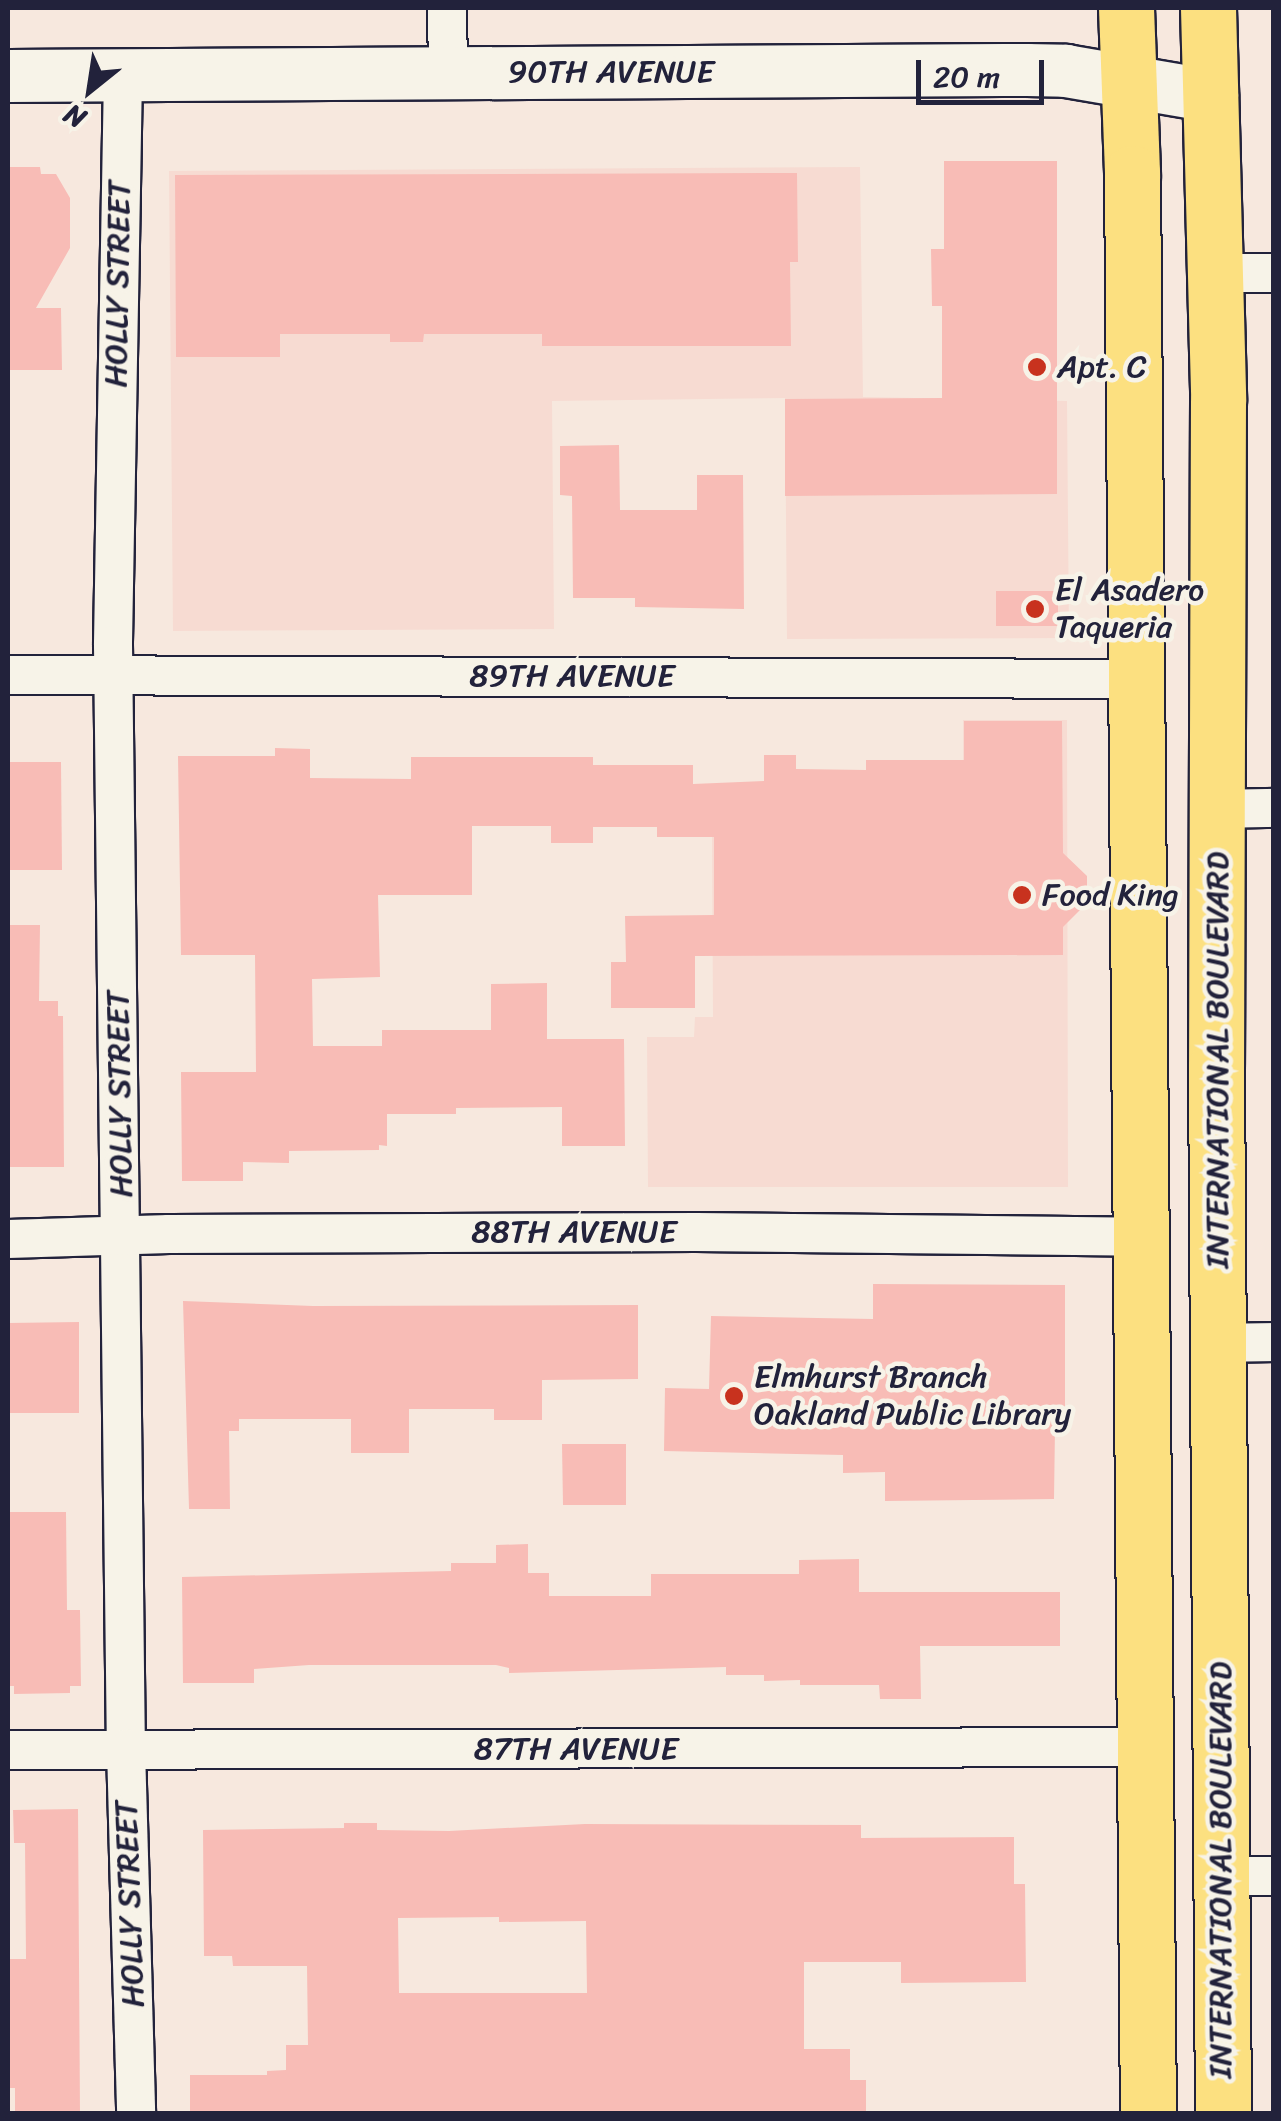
<!DOCTYPE html>
<html>
<head>
<meta charset="utf-8">
<style>
  body { margin:0 }
  #map { position:relative; width:1281px; height:2121px; overflow:hidden; background:#f7e8de; font-family:Sriracha,sans-serif }
  div>[style] { position:absolute }
  .built>* { inset:0; background:#f7dbd2 }
  .building>* { inset:0; background:#f8bcb6 }
  .roads { filter:drop-shadow(2px 0 #22223b) drop-shadow(-2px 0 #22223b) drop-shadow(0 2px #22223b) drop-shadow(0 -2px #22223b) }
  .street>* { height:38px; margin:-19px; padding:0 19px; transform-origin:19px; border-radius:19px; background:#f7f3e8 }
  .secondary>* { height:52px; margin:-26px; padding:0 26px; transform-origin:26px; border-radius:26px; background:#f7f3e8 }
  .primary>* { height:55px; margin:-27.5px; padding:0 27.5px; transform-origin:27.5px; border-radius:27.5px; background:#fce080 }
  .dots>* { width:28px; height:28px; translate:-50% -50%; box-sizing:border-box; border:5px solid #f7f3e8; border-radius:50% }
  span { translate:-50% -50%; white-space:nowrap; text-align:center; line-height:1.15; -webkit-text-stroke:9px #f7f3e8; paint-order:stroke }
  .street-label { font-size:32px; color:#22223b }
  .poi-label { font-size:32px; color:#22223b }
  .left { translate:0 -50%; text-align:left }
  .frame { position:absolute; inset:0; border:10px solid #22223b; pointer-events:none }
  .north { position:absolute; left:40px; top:40px; width:100px; height:100px; -webkit-text-stroke:8px #f7f3e8; paint-order:stroke; rotate:210deg; font-size:28px; font-weight:700; line-height:40px; text-align:center; color:#22223b }
  .north::after { content:''; display:block; margin:auto; width:35px; height:45px; background:#22223b; clip-path:polygon(50% 0,100% 100%,50% 72%,0 100%) }
  .scale { position:absolute; left:916px; top:60px; width:128px; height:45px; box-sizing:border-box; border:5px solid #22223b; border-top:0; padding-left:12px; font-size:30px; line-height:35px; white-space:nowrap; color:#22223b; -webkit-text-stroke:8px #f7f3e8; paint-order:stroke }
</style>
</head>
<body>
<div id="map">
  <div class="built">
    <i style="clip-path:polygon(860px 167px,863px 397px,1067px 401px,1069px 638px,787px 639px,785px 398px,552px 401px,554px 629px,173px 631px,169px 171px)"></i>
    <i style="clip-path:polygon(963px 720px,1067px 720px,1068px 1187px,648px 1187px,647px 1037px,694px 1037px,695px 1017px,713px 1017px,712px 833px,963px 832px)"></i>
  </div>
  <div class="building">
    <i style="clip-path:polygon(944px 161px,1057px 161px,1057px 494px,785px 496px,785px 399px,942px 398px,942px 306px,932px 306px,931px 249px,944px 249px)"></i>
    <i style="clip-path:polygon(8px 167px,40px 167px,41px 174px,56px 174px,70px 198px,70px 248px,36px 308px,61px 308px,62px 370px,8px 370px)"></i>
    <i style="clip-path:polygon(797px 173px,798px 262px,790px 262px,791px 346px,542px 346px,542px 334px,424px 334px,423px 342px,390px 342px,390px 334px,280px 334px,280px 357px,176px 357px,175px 175px)"></i>
    <i style="clip-path:polygon(619px 445px,620px 510px,697px 510px,697px 475px,743px 475px,744px 609px,635px 607px,635px 598px,573px 598px,572px 496px,560px 495px,560px 446px)"></i>
    <i style="clip-path:polygon(996px 591px,1058px 591px,1058px 626px,996px 626px)"></i>
    <i style="clip-path:polygon(964px 721px,1062px 721px,1063px 853px,1087px 876px,1087px 903px,1063px 927px,1063px 955px,695px 956px,695px 1008px,611px 1008px,611px 962px,626px 962px,625px 916px,714px 915px,714px 837px,657px 837px,657px 827px,593px 827px,593px 843px,551px 843px,551px 826px,472px 826px,472px 895px,378px 895px,380px 977px,312px 979px,313px 1046px,382px 1046px,382px 1030px,491px 1030px,491px 984px,547px 983px,547px 1039px,624px 1039px,625px 1146px,562px 1146px,562px 1107px,456px 1108px,456px 1114px,387px 1114px,387px 1146px,379px 1145px,379px 1150px,289px 1151px,289px 1163px,243px 1162px,243px 1181px,182px 1181px,181px 1072px,256px 1072px,255px 955px,181px 955px,178px 756px,275px 756px,275px 748px,310px 749px,310px 778px,411px 779px,411px 757px,593px 757px,593px 765px,693px 765px,693px 784px,764px 781px,764px 755px,796px 755px,796px 769px,866px 770px,866px 760px,964px 760px)"></i>
    <i style="clip-path:polygon(8px 762px,61px 762px,62px 870px,9px 870px)"></i>
    <i style="clip-path:polygon(8px 925px,40px 925px,39px 1001px,58px 1001px,58px 1016px,63px 1016px,64px 1167px,9px 1167px)"></i>
    <i style="clip-path:polygon(873px 1284px,1065px 1285px,1065px 1428px,1055px 1428px,1054px 1499px,885px 1501px,885px 1472px,843px 1473px,843px 1455px,664px 1451px,665px 1388px,709px 1389px,711px 1316px,873px 1319px)"></i>
    <i style="clip-path:polygon(183px 1301px,313px 1306px,638px 1305px,638px 1379px,542px 1380px,542px 1420px,494px 1420px,494px 1409px,409px 1409px,409px 1453px,351px 1453px,351px 1419px,239px 1419px,239px 1431px,229px 1431px,230px 1509px,189px 1509px)"></i>
    <i style="clip-path:polygon(79px 1322px,79px 1413px,8px 1413px,8px 1323px)"></i>
    <i style="clip-path:polygon(562px 1444px,626px 1444px,626px 1505px,563px 1505px)"></i>
    <i style="clip-path:polygon(8px 1512px,66px 1512px,67px 1610px,80px 1610px,81px 1686px,70px 1686px,70px 1693px,14px 1694px,14px 1686px,8px 1686px)"></i>
    <i style="clip-path:polygon(528px 1544px,528px 1573px,549px 1573px,549px 1596px,651px 1596px,651px 1574px,799px 1574px,799px 1560px,859px 1559px,859px 1592px,1060px 1592px,1060px 1646px,920px 1646px,921px 1699px,880px 1699px,879px 1685px,800px 1685px,800px 1680px,764px 1681px,764px 1675px,726px 1675px,726px 1667px,509px 1673px,509px 1668px,496px 1665px,309px 1665px,254px 1669px,254px 1683px,183px 1683px,182px 1577px,451px 1571px,451px 1563px,496px 1563px,496px 1545px)"></i>
    <i style="clip-path:polygon(78px 1809px,80px 2114px,15px 2114px,15px 2088px,8px 2088px,8px 1959px,26px 1959px,25px 1843px,14px 1843px,13px 1810px)"></i>
    <i style="clip-path:polygon(evenodd,344px 1823px,377px 1823px,377px 1830px,449px 1831px,585px 1824px,861px 1825px,861px 1838px,1014px 1837px,1014px 1884px,1025px 1884px,1026px 1982px,901px 1983px,901px 1962px,804px 1962px,804px 2049px,850px 2049px,850px 2080px,866px 2080px,866px 2114px,190px 2114px,190px 2075px,267px 2075px,267px 2071px,286px 2070px,286px 2045px,308px 2045px,307px 1966px,233px 1966px,232px 1956px,204px 1956px,203px 1830px,344px 1828px,344px 1823px,499px 1917px,499px 1922px,586px 1921px,587px 1993px,399px 1993px,398px 1918px,499px 1917px)"></i>
  </div>
  <div class="roads">
    <div class="street">
      <i style="left:447px;top:8px;width:65px;rotate:89.1deg"></i>
      <i style="left:123px;top:75px;width:570px;rotate:91.01deg"></i>
      <i style="left:113px;top:645px;width:1104px;rotate:89.33deg"></i>
      <i style="left:126px;top:1749px;width:365px;rotate:88.4deg"></i>
      <i style="left:1216px;top:273px;width:58px"></i>
      <i style="left:8px;top:675px;width:1128px;rotate:0.2deg"></i>
      <i style="left:1220px;top:809px;width:54px;rotate:-1.1deg"></i>
      <i style="left:8px;top:1239px;width:161px;rotate:-1.8deg"></i>
      <i style="left:169px;top:1234px;width:527px;rotate:-0.22deg"></i>
      <i style="left:696px;top:1232px;width:445px;rotate:0.6deg"></i>
      <i style="left:1217px;top:1343px;width:57px;rotate:-1deg"></i>
      <i style="left:8px;top:1750px;width:1136px;rotate:-0.15deg"></i>
      <i style="left:1221px;top:1876px;width:53px"></i>
    </div>
    <div class="secondary">
      <i style="left:8px;top:76px;width:1019px;rotate:-0.34deg"></i>
      <i style="left:1027px;top:70px;width:39px;rotate:1deg"></i>
      <i style="left:1066px;top:71px;width:148px;rotate:9.7deg"></i>
    </div>
    <div class="primary">
      <i style="left:1126px;top:8px;width:165px;rotate:87.9deg"></i>
      <i style="left:1132px;top:173px;width:1941px;rotate:89.53deg"></i>
      <i style="left:1208px;top:8px;width:393px;rotate:88.5deg"></i>
      <i style="left:1218px;top:401px;width:666px;rotate:90.17deg"></i>
      <i style="left:1216px;top:1067px;width:1047px;rotate:89.62deg"></i>
    </div>
  </div>
  <div class="dots">
    <i style="left:1037px;top:367px;background:#c8321e"></i>
    <i style="left:1035px;top:609px;background:#c8321e"></i>
    <i style="left:1022px;top:895px;background:#c8321e"></i>
    <i style="left:734px;top:1396px;background:#c8321e"></i>
  </div>
  <div class="street-label">
    <span style="left:611px;top:72px">90TH AVENUE</span>
    <span style="left:118px;top:284px;rotate:-89deg">HOLLY STREET</span>
    <span style="left:572px;top:676px">89TH AVENUE</span>
    <span style="left:1218px;top:1060px;rotate:-90deg">INTERNATIONAL BOULEVARD</span>
    <span style="left:120px;top:1094px;rotate:-91deg">HOLLY STREET</span>
    <span style="left:574px;top:1232px">88TH AVENUE</span>
    <span style="left:576px;top:1749px">87TH AVENUE</span>
    <span style="left:1221px;top:1870px;rotate:-90deg">INTERNATIONAL BOULEVARD</span>
    <span style="left:130px;top:1904px;rotate:-92deg">HOLLY STREET</span>
  </div>
  <div class="poi-label">
    <span class="left" style="left:1057px;top:367px">Apt. C</span>
    <span class="left" style="left:1055px;top:609px">El Asadero<br>Taqueria</span>
    <span class="left" style="left:1042px;top:895px">Food King</span>
    <span class="left" style="left:754px;top:1396px">Elmhurst Branch<br>Oakland Public Library</span>
  </div>
  <div class="frame"></div>
  <div class="north">N</div>
  <div class="scale">20 m</div>
</div>
</body>
</html>
